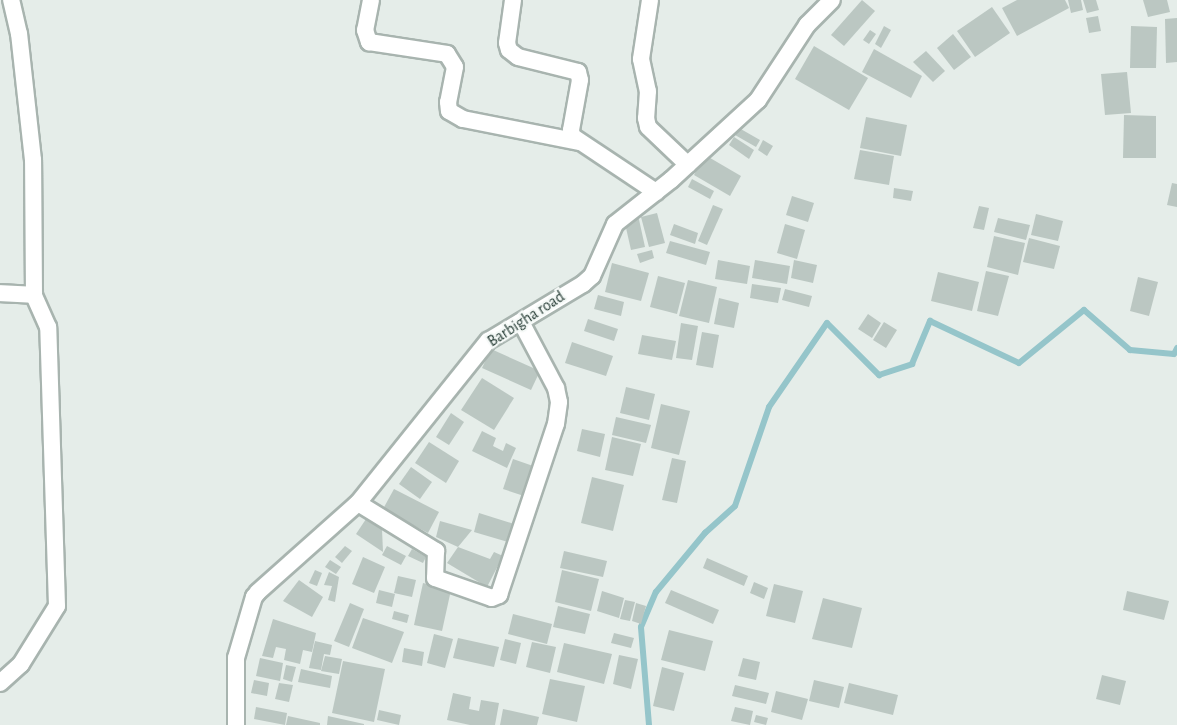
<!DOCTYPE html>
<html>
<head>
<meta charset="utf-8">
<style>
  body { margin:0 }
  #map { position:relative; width:1177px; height:725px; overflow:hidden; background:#e5ede9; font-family:"Alegreya Sans",sans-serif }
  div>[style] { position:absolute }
  .stream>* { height:6px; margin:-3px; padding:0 3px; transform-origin:3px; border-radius:3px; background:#95c5ca }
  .building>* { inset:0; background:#bbc7c2 }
  .roads { filter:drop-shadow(2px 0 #a8b4af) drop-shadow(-2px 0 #a8b4af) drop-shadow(0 2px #a8b4af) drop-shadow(0 -2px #a8b4af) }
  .minor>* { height:16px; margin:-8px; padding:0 8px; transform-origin:8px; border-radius:8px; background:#fff }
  span { translate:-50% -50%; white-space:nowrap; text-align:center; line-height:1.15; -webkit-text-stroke:4.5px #f5f9f7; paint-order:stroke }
  .street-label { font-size:16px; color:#263c35 }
</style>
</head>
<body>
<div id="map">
  <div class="stream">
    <i style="left:649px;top:725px;width:98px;rotate:-94.7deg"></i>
    <i style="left:641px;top:627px;width:38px;rotate:-67deg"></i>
    <i style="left:656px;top:592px;width:77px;rotate:-50.3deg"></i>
    <i style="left:705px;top:533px;width:40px;rotate:-42deg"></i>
    <i style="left:735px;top:506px;width:105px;rotate:-71deg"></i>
    <i style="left:769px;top:407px;width:102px;rotate:-55.4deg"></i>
    <i style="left:827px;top:323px;width:74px;rotate:45deg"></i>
    <i style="left:879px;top:375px;width:35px;rotate:-18deg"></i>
    <i style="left:912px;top:364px;width:47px;rotate:-67.3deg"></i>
    <i style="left:930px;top:321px;width:98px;rotate:25.3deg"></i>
    <i style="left:1019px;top:363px;width:84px;rotate:-39.2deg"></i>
    <i style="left:1084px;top:310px;width:61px;rotate:41deg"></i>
    <i style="left:1130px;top:350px;width:44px;rotate:5.2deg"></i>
    <i style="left:1174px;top:354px;width:7px;rotate:-63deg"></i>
  </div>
  <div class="building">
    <i style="clip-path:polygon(862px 0,875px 11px,844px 46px,831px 35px)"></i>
    <i style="clip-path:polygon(1017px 0,1065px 0,1069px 8px,1017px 36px,1002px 8px)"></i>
    <i style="clip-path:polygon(1068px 0,1081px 0,1083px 10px,1071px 13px)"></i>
    <i style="clip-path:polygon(1083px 0,1096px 0,1099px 10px,1087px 13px)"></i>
    <i style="clip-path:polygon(1143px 0,1167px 0,1170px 12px,1148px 17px)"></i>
    <i style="clip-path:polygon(992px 7px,1010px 33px,975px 57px,957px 31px)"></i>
    <i style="clip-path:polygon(1098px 16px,1101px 31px,1089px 33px,1086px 18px)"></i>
    <i style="clip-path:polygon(1177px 18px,1177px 62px,1166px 63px,1165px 19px)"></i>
    <i style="clip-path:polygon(884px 26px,891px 30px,881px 48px,875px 44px)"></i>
    <i style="clip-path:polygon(1131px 26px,1157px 27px,1156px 68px,1130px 68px)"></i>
    <i style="clip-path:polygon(870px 30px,876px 34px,869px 44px,863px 40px)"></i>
    <i style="clip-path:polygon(953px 34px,971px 57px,954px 70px,937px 48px)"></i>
    <i style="clip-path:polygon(814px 46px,868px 78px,849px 110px,795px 79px)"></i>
    <i style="clip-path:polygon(874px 49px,922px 76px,911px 98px,862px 72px)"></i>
    <i style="clip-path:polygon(926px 51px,945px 71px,933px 82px,913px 62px)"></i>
    <i style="clip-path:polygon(1127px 72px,1131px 113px,1105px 115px,1101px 74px)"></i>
    <i style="clip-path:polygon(1124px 115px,1156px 116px,1156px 158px,1123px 158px)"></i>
    <i style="clip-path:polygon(866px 117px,907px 125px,901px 156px,860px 148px)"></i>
    <i style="clip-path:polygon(739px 128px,760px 140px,756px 147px,735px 135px)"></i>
    <i style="clip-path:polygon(734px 137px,754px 150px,749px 159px,729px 145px)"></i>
    <i style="clip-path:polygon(763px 140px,773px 146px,767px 156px,758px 150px)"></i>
    <i style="clip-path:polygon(860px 150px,894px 156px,889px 185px,854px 179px)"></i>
    <i style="clip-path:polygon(705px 155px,741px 176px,730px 196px,694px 175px)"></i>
    <i style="clip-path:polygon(692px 179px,714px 191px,710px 199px,688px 187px)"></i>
    <i style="clip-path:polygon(1172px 183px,1177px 184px,1177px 207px,1167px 205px)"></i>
    <i style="clip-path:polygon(894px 188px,913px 191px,911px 201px,893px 198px)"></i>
    <i style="clip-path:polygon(792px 196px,814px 203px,808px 222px,786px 215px)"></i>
    <i style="clip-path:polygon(713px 205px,723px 209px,707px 245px,698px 241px)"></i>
    <i style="clip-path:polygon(979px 206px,989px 208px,984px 230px,973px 228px)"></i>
    <i style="clip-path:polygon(657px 213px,665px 243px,649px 247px,641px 217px)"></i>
    <i style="clip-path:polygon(1036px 214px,1063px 221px,1058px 241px,1031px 235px)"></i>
    <i style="clip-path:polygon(638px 215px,645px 247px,631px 250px,624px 219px)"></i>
    <i style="clip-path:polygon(998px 218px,1030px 225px,1026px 240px,994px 232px)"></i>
    <i style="clip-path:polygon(674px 224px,698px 233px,695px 244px,670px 235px)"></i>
    <i style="clip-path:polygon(785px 224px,805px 230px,797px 259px,777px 253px)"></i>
    <i style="clip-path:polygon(994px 236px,1025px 243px,1018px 275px,987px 267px)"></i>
    <i style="clip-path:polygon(1029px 238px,1060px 246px,1054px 269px,1023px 262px)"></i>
    <i style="clip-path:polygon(670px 241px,710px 252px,706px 265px,666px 253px)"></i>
    <i style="clip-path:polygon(652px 250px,654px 258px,640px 263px,637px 254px)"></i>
    <i style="clip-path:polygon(718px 260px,750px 266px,747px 284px,715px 279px)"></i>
    <i style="clip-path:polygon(755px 260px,790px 266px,787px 284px,752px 278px)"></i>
    <i style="clip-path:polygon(794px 260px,817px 265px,813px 283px,791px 278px)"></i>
    <i style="clip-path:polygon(612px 263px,649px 273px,641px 301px,605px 292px)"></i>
    <i style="clip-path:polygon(986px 271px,1009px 276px,998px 316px,977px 311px)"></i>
    <i style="clip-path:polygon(938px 272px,979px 282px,972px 311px,931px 301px)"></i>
    <i style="clip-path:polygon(658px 276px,685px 283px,677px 314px,650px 307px)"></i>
    <i style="clip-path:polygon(1138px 277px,1158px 282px,1149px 316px,1130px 311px)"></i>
    <i style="clip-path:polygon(688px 280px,717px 287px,709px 323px,679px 316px)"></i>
    <i style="clip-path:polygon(752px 284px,781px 288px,778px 303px,750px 298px)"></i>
    <i style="clip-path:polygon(785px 289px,812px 296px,809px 307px,782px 300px)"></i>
    <i style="clip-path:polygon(598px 295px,624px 302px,621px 316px,594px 309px)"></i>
    <i style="clip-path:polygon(719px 298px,739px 303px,734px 328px,714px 324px)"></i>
    <i style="clip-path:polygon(868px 314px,881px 323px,872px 338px,858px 329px)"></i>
    <i style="clip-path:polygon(588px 319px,618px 329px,614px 341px,584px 331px)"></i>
    <i style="clip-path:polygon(884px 322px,897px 330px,886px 348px,873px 340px)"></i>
    <i style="clip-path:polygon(681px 323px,698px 326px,692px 360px,676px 358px)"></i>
    <i style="clip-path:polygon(702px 332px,719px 335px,713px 368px,696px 365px)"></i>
    <i style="clip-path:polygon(642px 335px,676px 341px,672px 360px,638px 354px)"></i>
    <i style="clip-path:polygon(572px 342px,613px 356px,606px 376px,565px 363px)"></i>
    <i style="clip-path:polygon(491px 349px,540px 371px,531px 390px,482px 368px)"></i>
    <i style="clip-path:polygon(482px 378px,514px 398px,494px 430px,461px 410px)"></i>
    <i style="clip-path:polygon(626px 387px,655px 394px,649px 420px,620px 413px)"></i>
    <i style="clip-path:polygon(661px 404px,690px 411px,679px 455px,651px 448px)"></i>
    <i style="clip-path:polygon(451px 413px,464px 422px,449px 445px,436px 437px)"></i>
    <i style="clip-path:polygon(616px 417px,651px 425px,646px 443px,612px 435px)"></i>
    <i style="clip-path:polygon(582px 429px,605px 434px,600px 457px,577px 451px)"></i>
    <i style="clip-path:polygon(482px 431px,496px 438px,493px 446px,503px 451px,506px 443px,516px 448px,507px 468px,472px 451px)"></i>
    <i style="clip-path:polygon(612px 437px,641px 444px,633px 476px,605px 470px)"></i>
    <i style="clip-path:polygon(429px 442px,459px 461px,446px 483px,415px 463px)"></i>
    <i style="clip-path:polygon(672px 458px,686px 461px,677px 503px,662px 500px)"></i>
    <i style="clip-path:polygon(513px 459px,536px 467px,527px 497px,503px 489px)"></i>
    <i style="clip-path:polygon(411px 467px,432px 482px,420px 499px,399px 484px)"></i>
    <i style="clip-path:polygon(592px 477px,624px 485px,613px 531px,581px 523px)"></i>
    <i style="clip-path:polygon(394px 489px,439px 512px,428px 533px,383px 509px)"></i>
    <i style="clip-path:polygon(479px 513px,514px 524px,508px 542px,474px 532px)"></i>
    <i style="clip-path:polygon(366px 519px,382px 529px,383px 552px,356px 534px)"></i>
    <i style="clip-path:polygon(440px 521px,472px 530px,458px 547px,436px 537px)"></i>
    <i style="clip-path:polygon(345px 546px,352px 551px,342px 563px,335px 557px)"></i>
    <i style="clip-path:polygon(387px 546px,406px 556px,401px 565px,382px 555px)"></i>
    <i style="clip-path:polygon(458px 547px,490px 559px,494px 552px,503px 556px,487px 587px,447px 563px)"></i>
    <i style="clip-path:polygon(412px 549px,426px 557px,423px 563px,408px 556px)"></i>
    <i style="clip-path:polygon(564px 551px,607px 561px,603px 577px,560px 568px)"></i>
    <i style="clip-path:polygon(363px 557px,385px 567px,374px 593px,352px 584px)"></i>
    <i style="clip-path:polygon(707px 558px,748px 576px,744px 586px,703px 568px)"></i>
    <i style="clip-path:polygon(330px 560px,341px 567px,336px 574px,325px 567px)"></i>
    <i style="clip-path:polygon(315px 570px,322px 573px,317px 586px,309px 583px)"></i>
    <i style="clip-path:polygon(562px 570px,599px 579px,591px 611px,555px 602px)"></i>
    <i style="clip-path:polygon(329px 572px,339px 577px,335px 602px,328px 600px,332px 586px,324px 585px)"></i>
    <i style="clip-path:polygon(398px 576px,416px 580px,412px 597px,394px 593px)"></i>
    <i style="clip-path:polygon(299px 580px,323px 597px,312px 617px,283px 601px)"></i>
    <i style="clip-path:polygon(754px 582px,768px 588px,764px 599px,750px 593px)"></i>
    <i style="clip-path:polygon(423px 583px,451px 590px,442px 631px,414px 625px)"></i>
    <i style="clip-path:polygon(774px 584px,803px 591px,795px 623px,766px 616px)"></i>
    <i style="clip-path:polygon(379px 590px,395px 594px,392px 607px,376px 603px)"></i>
    <i style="clip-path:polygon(671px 590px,719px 610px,713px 624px,665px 603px)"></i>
    <i style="clip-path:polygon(602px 591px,624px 598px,619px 618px,597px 611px)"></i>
    <i style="clip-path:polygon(1127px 591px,1169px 601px,1164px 620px,1123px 610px)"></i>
    <i style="clip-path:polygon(823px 598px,862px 608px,852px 648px,812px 639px)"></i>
    <i style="clip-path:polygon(625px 600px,635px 602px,630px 621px,620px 619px)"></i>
    <i style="clip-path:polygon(350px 603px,364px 609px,349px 647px,334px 641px)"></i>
    <i style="clip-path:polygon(636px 603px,646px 606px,641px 624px,632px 621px)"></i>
    <i style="clip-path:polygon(558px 606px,590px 614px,585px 634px,553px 627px)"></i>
    <i style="clip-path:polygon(394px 611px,409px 615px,407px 623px,392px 619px)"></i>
    <i style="clip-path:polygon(513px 614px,552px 624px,547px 644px,508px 634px)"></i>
    <i style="clip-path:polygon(363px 618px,404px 632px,392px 663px,352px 648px)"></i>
    <i style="clip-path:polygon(273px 619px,316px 633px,312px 652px,303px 650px,300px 664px,284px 660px,286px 649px,276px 647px,273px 658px,262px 656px)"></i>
    <i style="clip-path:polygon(669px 630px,713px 641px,705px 671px,661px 660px)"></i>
    <i style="clip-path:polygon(614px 633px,634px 638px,631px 648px,611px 643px)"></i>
    <i style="clip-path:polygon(434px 634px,453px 639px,445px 668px,427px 663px)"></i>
    <i style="clip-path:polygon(458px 638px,499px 647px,494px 667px,453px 658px)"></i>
    <i style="clip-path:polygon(505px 639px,521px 643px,516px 664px,500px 660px)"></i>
    <i style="clip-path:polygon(315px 641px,332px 645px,330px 655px,324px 654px,321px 670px,309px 668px)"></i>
    <i style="clip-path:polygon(532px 642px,556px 647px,550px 673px,526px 667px)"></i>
    <i style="clip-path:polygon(564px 643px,612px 654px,604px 684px,557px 672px)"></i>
    <i style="clip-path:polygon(404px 648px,424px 652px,422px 666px,402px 662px)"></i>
    <i style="clip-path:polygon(619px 655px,638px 659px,631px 689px,613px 684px)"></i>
    <i style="clip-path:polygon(325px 656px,342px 659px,339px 674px,321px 671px)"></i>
    <i style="clip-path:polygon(260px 658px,283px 663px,280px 681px,256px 676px)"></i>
    <i style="clip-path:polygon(743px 658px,760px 662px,756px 680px,738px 676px)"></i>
    <i style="clip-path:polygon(343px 661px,385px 669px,374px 722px,332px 713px)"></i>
    <i style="clip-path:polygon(286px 665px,296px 667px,292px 682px,283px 679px)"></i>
    <i style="clip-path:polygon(662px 667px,684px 673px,674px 711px,653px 706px)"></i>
    <i style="clip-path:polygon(301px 669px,332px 676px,330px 688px,298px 682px)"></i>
    <i style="clip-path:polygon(1102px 675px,1126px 681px,1120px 705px,1096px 699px)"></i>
    <i style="clip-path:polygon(550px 679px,585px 686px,577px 722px,542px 714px)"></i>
    <i style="clip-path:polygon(254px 680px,269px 683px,267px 696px,251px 693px)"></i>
    <i style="clip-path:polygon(814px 680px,844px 687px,839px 708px,809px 701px)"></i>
    <i style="clip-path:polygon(279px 683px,293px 685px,289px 702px,275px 699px)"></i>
    <i style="clip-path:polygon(849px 683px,898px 695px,893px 715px,844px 703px)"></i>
    <i style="clip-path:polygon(735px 685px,769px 693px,766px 704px,732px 696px)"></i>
    <i style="clip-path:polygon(776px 691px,808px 699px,802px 720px,771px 712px)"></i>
    <i style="clip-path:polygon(453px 693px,471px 697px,469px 709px,479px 711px,481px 700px,499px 703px,495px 725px,470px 725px,447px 720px)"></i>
    <i style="clip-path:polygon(256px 707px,287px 713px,285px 725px,254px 719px)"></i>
    <i style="clip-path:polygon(735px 707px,753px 711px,750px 725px,731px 721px)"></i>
    <i style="clip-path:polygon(503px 709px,539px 717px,537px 725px,500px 725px)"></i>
    <i style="clip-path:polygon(379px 710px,401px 715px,399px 725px,377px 720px)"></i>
    <i style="clip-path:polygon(756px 715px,768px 718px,766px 725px,754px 722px)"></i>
    <i style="clip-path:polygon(288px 716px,320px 723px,320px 725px,286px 725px)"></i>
    <i style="clip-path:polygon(328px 716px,364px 724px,364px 725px,327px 725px)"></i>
  </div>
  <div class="roads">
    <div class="minor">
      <i style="left:371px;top:0;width:31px;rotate:101deg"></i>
      <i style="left:365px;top:30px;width:13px;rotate:72deg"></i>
      <i style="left:369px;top:42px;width:79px;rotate:8.7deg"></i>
      <i style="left:447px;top:54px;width:15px;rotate:58deg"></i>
      <i style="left:455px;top:67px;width:36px;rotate:101deg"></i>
      <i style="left:448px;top:102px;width:9px;rotate:84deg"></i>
      <i style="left:449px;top:111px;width:16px;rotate:30deg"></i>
      <i style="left:463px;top:119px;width:118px;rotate:11.2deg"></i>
      <i style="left:513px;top:0;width:43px;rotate:97.9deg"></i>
      <i style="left:507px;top:43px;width:7px;rotate:74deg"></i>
      <i style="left:509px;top:50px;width:11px;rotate:38deg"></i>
      <i style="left:518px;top:57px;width:62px;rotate:14deg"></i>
      <i style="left:578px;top:72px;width:8px;rotate:76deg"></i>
      <i style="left:580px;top:80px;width:51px;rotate:100.2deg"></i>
      <i style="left:571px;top:130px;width:6px;rotate:81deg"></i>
      <i style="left:572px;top:136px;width:101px;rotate:33.7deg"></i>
      <i style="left:650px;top:0;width:60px;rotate:98.7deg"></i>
      <i style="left:641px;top:59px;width:33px;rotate:78deg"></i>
      <i style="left:648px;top:91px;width:27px;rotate:94deg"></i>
      <i style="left:646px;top:118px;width:9px;rotate:77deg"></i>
      <i style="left:648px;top:127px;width:55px;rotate:43.5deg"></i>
      <i style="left:0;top:293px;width:34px;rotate:3deg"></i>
      <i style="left:358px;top:503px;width:92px;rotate:31.6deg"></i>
      <i style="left:436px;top:551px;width:27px;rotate:92deg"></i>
      <i style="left:435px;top:578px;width:60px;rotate:19.3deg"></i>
      <i style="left:492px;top:598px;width:8px;rotate:-23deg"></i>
      <i style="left:499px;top:595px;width:180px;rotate:-71.6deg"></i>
      <i style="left:556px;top:424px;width:22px;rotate:-82deg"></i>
      <i style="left:559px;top:402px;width:14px;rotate:-102deg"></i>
      <i style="left:556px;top:388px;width:75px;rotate:-117.9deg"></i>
      <i style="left:0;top:683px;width:28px;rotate:-42deg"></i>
      <i style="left:21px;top:664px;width:68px;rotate:-58.2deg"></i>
      <i style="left:57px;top:606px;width:279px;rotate:-91.8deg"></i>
      <i style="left:48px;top:327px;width:35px;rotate:-114deg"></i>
      <i style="left:34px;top:295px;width:135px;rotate:-90.4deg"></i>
      <i style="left:33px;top:160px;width:127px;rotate:-96.3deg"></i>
      <i style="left:19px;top:34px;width:35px;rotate:-103deg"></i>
      <i style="left:236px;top:725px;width:67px;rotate:-90deg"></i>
      <i style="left:236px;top:658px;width:64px;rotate:-73.6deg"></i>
      <i style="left:254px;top:597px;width:6px;rotate:-51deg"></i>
      <i style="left:258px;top:592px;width:134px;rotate:-41.7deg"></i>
      <i style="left:358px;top:503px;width:208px;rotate:-51.3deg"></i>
      <i style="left:488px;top:341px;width:111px;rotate:-31deg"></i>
      <i style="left:583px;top:284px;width:12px;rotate:-42deg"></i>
      <i style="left:592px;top:276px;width:57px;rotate:-66.1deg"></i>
      <i style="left:615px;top:224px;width:71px;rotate:-38.2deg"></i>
      <i style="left:671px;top:180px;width:118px;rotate:-42.6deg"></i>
      <i style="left:758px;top:100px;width:90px;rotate:-56.8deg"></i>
      <i style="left:807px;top:25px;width:35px;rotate:-45deg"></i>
    </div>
  </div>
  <div class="street-label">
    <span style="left:526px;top:319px;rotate:-33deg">Barbigha road</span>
  </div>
</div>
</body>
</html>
